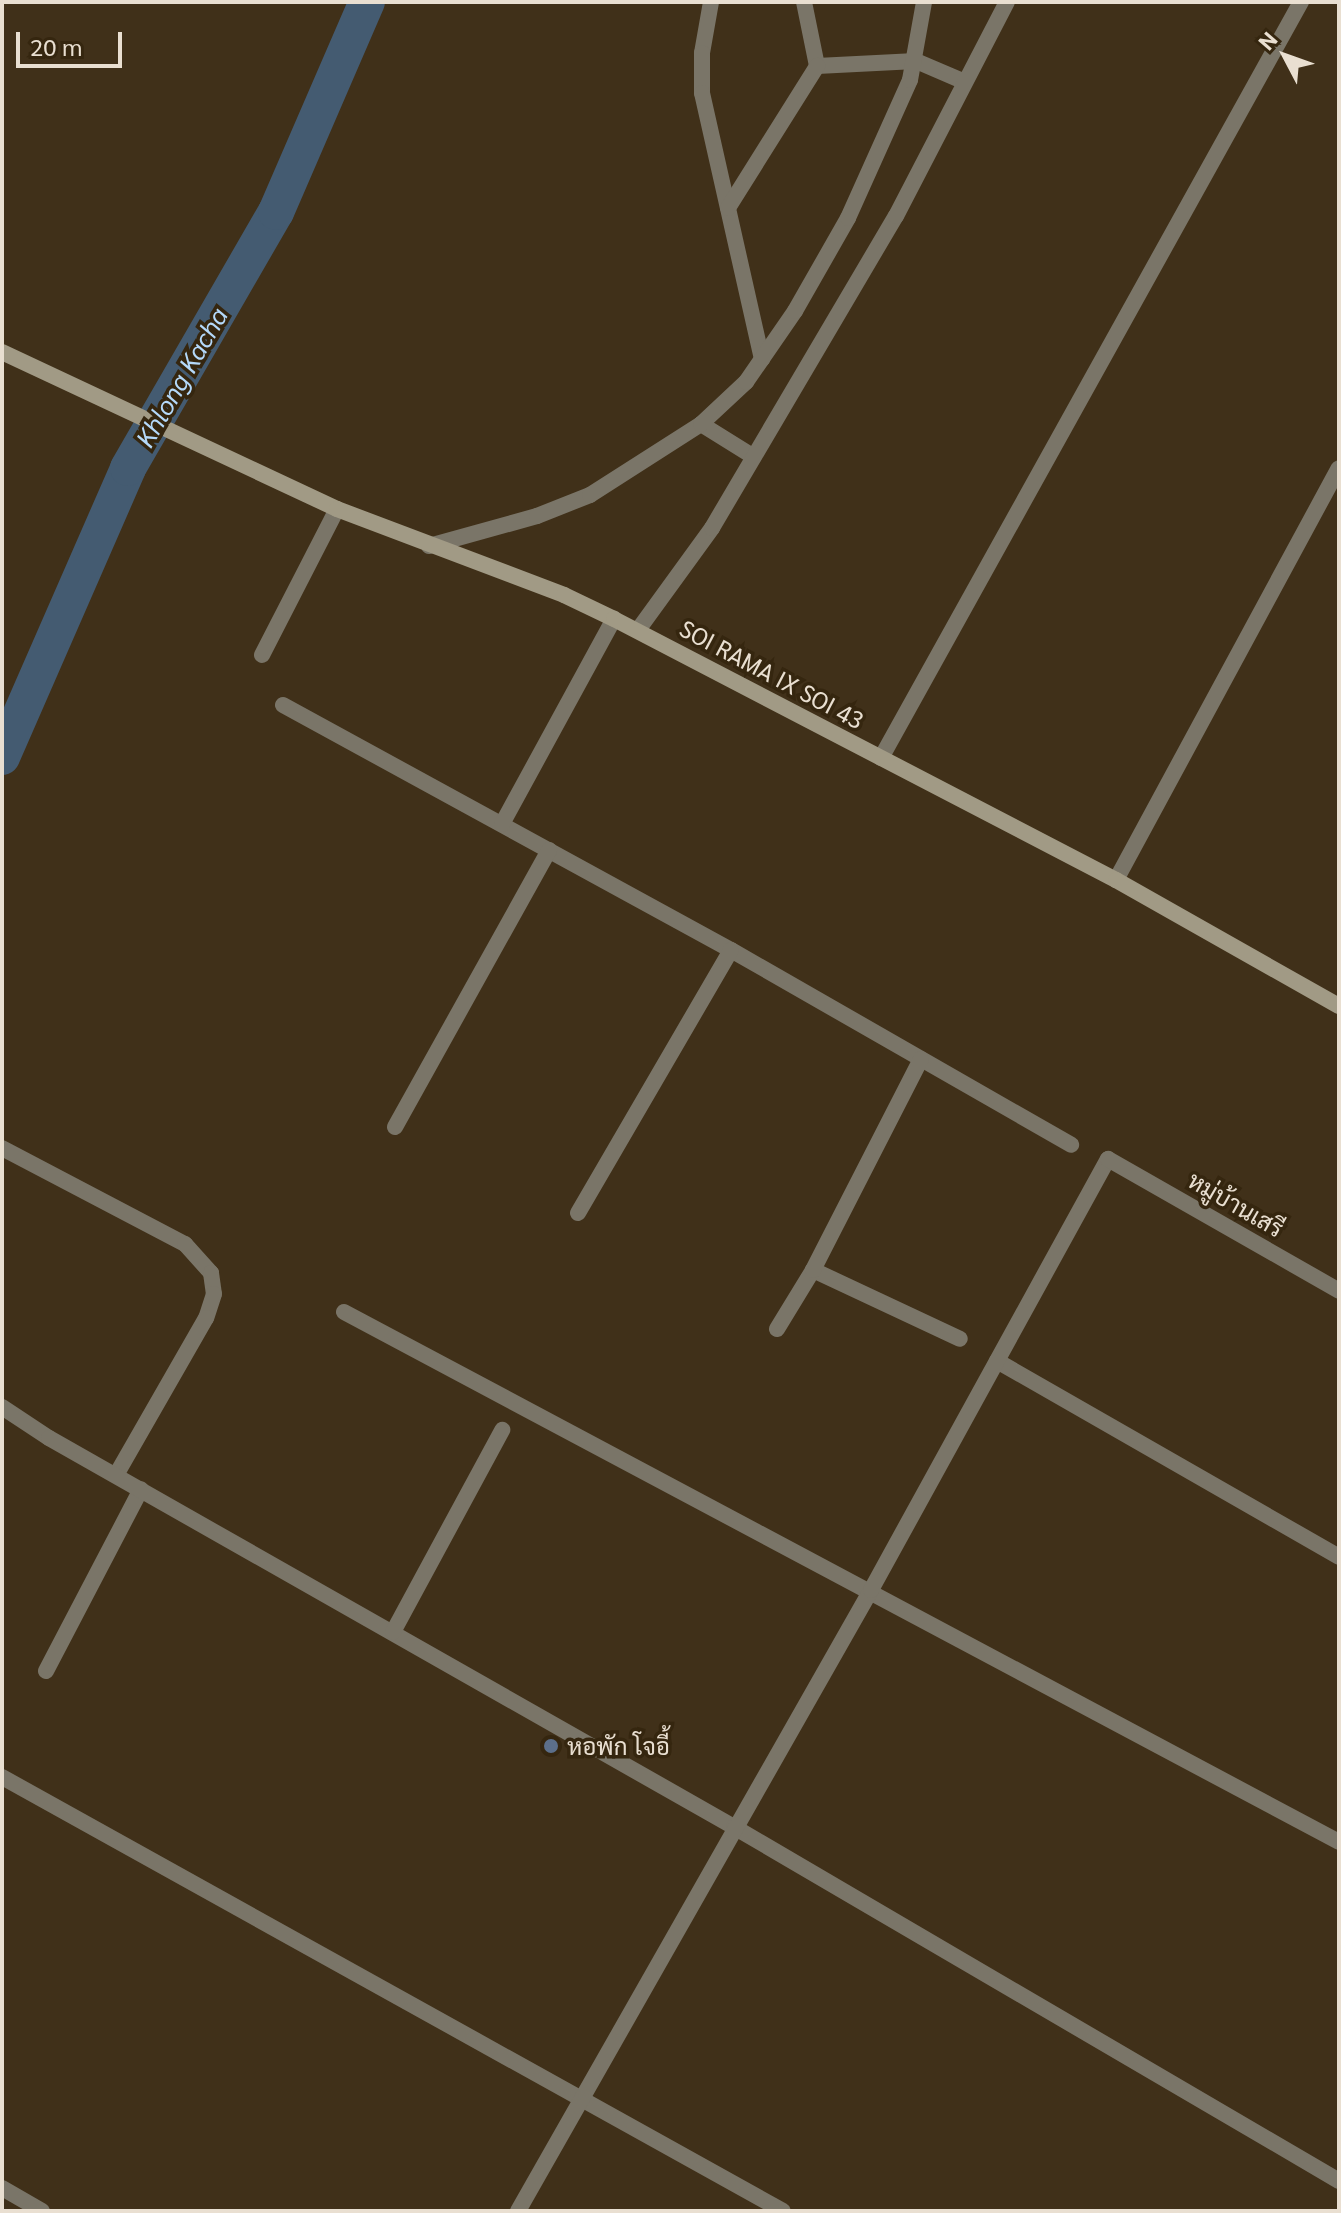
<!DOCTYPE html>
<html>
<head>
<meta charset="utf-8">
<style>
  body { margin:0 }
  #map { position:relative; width:1341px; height:2213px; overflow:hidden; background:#403019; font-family:Georgia,Sarabun,serif }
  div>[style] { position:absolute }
  .canal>* { height:36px; margin:-18px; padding:0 18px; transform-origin:18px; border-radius:18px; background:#445b71 }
  .lane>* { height:16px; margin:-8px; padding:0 8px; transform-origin:8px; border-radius:8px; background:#7a7568 }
  .street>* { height:16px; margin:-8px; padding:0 8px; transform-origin:8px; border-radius:8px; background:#7a7568 }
  .secondary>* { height:16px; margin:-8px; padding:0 8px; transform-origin:8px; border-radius:8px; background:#a19a85 }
  .dots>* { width:22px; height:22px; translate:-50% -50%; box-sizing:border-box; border:4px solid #35260f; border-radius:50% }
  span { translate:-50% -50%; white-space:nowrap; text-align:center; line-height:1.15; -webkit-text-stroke:7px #35260f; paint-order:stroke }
  .street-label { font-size:24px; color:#e9dfd1 }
  .poi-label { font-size:24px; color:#e9dfd1 }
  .left { translate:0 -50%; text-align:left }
  .water-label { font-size:26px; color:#b4d9fa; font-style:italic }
  .frame { position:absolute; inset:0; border:4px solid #e9dfd1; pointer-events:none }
  .north { position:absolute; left:1245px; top:16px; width:80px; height:80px; -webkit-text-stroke:6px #35260f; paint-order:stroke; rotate:311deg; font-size:22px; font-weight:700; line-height:32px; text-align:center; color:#e9dfd1 }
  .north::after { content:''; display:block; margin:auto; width:28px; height:36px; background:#e9dfd1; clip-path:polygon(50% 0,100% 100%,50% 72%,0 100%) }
  .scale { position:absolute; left:16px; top:32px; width:106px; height:36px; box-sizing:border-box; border:4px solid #e9dfd1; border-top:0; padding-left:10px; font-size:24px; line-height:28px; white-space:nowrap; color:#e9dfd1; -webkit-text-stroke:6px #35260f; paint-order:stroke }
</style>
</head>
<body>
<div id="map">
  <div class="canal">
    <i style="left:2px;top:757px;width:315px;rotate:-66.4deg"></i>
    <i style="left:128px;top:468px;width:296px;rotate:-60deg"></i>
    <i style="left:276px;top:212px;width:229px;rotate:-66.6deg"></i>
  </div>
  <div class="lane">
    <i style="left:711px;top:2px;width:52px;rotate:100deg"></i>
    <i style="left:702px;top:53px;width:40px;rotate:90deg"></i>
    <i style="left:702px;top:93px;width:273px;rotate:77.3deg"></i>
    <i style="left:804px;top:2px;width:65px;rotate:78.5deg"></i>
    <i style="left:817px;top:66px;width:99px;rotate:-2.9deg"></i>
    <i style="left:728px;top:208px;width:168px;rotate:-57.9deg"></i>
    <i style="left:46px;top:1671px;width:205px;rotate:-62.4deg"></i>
  </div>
  <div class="street">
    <i style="left:916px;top:61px;width:53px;rotate:23.2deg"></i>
    <i style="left:701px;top:424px;width:62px;rotate:31.9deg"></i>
    <i style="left:429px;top:546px;width:112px;rotate:-15.5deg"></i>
    <i style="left:537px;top:516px;width:57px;rotate:-21.6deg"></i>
    <i style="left:590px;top:495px;width:132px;rotate:-32.6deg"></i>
    <i style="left:701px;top:424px;width:62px;rotate:-43deg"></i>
    <i style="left:746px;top:382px;width:86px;rotate:-55.4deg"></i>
    <i style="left:795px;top:311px;width:107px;rotate:-60.3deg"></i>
    <i style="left:848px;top:218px;width:151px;rotate:-65.8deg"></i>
    <i style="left:910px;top:80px;width:79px;rotate:-79.8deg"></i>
    <i style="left:638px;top:630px;width:126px;rotate:-54deg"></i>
    <i style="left:712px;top:528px;width:362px;rotate:-59.5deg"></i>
    <i style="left:896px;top:216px;width:241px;rotate:-62.6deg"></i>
    <i style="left:262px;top:655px;width:164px;rotate:-62.8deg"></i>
    <i style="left:283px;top:705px;width:511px;rotate:28.67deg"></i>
    <i style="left:731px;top:950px;width:392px;rotate:29.8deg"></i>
    <i style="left:881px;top:758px;width:865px;rotate:-60.95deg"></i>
    <i style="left:502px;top:824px;width:234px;rotate:-61.4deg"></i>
    <i style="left:1116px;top:880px;width:468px;rotate:-61.6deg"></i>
    <i style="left:395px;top:1127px;width:317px;rotate:-60.9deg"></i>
    <i style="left:2px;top:1148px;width:207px;rotate:27.7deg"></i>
    <i style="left:185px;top:1244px;width:39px;rotate:48deg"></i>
    <i style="left:211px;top:1273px;width:21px;rotate:82deg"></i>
    <i style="left:214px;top:1294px;width:25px;rotate:108deg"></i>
    <i style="left:206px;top:1318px;width:181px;rotate:119.8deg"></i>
    <i style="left:578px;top:1213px;width:304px;rotate:-59.8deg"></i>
    <i style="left:813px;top:1270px;width:162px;rotate:25.1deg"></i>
    <i style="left:344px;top:1312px;width:1127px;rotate:28.04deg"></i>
    <i style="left:777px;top:1329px;width:69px;rotate:-58.6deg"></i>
    <i style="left:813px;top:1270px;width:237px;rotate:-62.9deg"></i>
    <i style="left:997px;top:1361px;width:394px;rotate:29.8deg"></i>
    <i style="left:2px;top:1407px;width:56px;rotate:33.4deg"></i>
    <i style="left:49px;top:1438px;width:788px;rotate:29.59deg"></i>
    <i style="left:734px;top:1827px;width:701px;rotate:30.33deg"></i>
    <i style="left:393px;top:1632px;width:230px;rotate:-61.6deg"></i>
    <i style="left:2px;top:1777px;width:893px;rotate:29.06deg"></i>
    <i style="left:2px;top:2188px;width:46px;rotate:29.9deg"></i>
    <i style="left:518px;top:2211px;width:714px;rotate:-60.38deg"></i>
    <i style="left:871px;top:1590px;width:492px;rotate:-61.2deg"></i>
    <i style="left:1108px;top:1159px;width:266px;rotate:29.7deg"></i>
  </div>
  <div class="secondary">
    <i style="left:2px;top:352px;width:370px;rotate:25.1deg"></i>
    <i style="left:337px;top:509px;width:243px;rotate:20.7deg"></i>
    <i style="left:564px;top:595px;width:55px;rotate:25.6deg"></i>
    <i style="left:614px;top:619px;width:566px;rotate:27.47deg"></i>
    <i style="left:1116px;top:880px;width:256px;rotate:29.5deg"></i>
  </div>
  <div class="dots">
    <i style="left:551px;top:1746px;background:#5c6f8a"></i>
  </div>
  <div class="street-label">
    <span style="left:772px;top:674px;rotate:28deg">SOI RAMA IX SOI 43</span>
    <span style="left:1236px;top:1204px;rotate:30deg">หมู่บ้านเสรี</span>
  </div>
  <div class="poi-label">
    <span class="left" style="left:567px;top:1746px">หอพัก โจอี้</span>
  </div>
  <div class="water-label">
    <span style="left:181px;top:377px;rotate:-60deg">Khlong Kacha</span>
  </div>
  <div class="frame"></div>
  <div class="north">N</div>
  <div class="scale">20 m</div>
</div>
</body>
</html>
